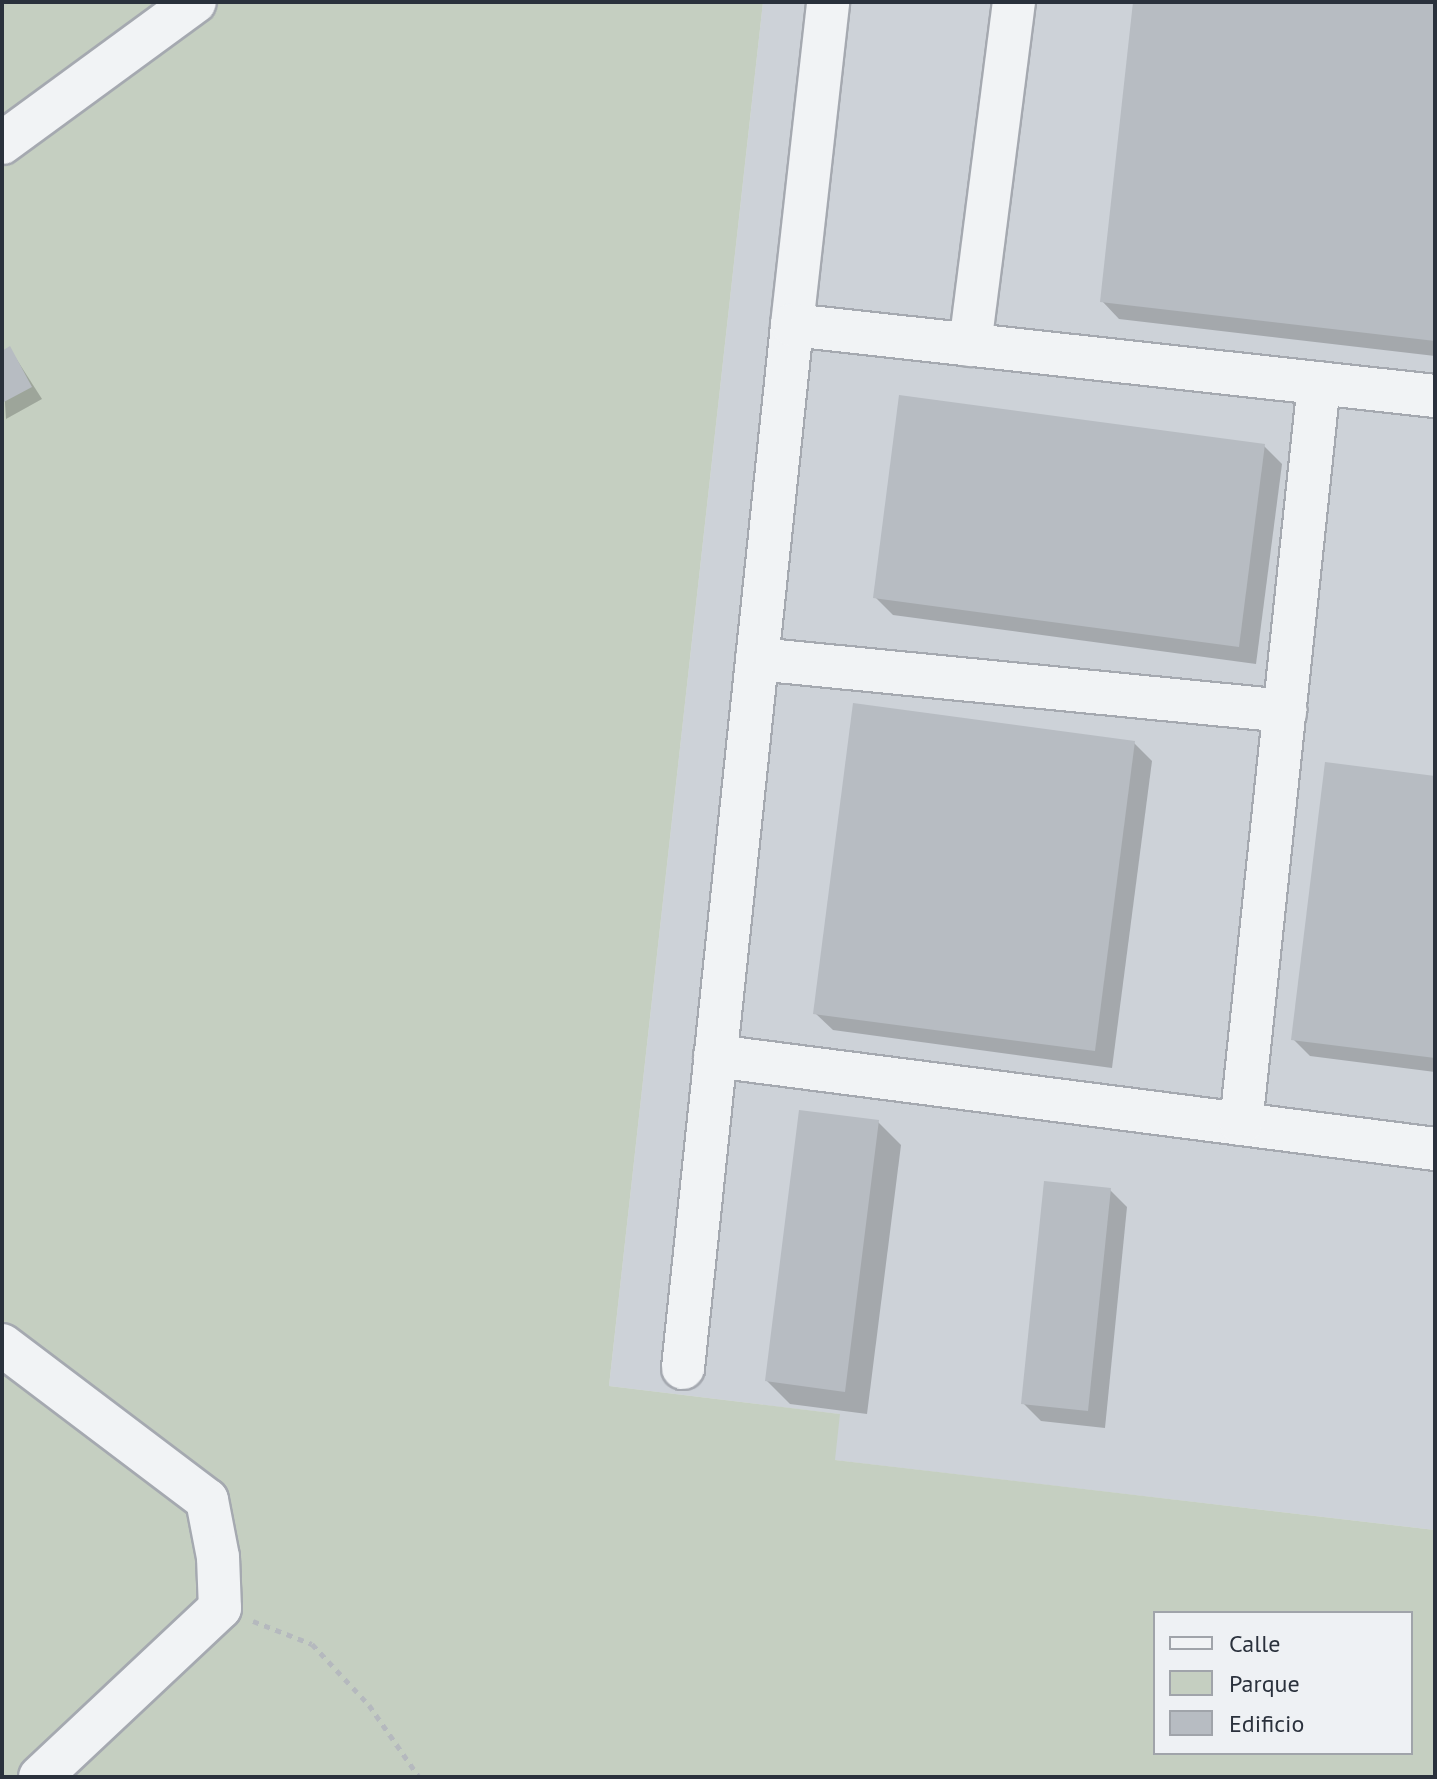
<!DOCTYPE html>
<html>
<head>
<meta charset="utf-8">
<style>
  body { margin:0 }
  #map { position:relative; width:1437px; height:1779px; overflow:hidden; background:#dfe2e6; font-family:"PT Sans",sans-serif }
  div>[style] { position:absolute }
  .built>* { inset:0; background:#cdd2d8 }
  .green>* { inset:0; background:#c5cfc1 }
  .shadow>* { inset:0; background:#0003 }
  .building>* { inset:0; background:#b7bcc2 }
  .path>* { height:5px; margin-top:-2.5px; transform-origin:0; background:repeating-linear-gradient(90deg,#b5b9be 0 6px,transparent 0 12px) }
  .roads { filter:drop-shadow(2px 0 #a5a9b0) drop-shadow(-2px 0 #a5a9b0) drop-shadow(0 2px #a5a9b0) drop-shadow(0 -2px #a5a9b0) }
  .minor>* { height:42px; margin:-21px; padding:0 21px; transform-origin:21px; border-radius:21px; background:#f1f3f5 }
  span { translate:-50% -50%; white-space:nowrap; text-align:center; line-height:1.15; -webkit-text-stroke:7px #eef1f4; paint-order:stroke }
  .frame { position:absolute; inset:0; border:4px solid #2a313c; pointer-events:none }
  .legend { position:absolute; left:1153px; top:1611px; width:260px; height:144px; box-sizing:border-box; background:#eef1f4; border:2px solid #a0a4aa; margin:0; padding:10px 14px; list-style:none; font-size:24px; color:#2a313c }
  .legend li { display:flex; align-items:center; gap:16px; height:40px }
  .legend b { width:40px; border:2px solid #a0a4aa }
</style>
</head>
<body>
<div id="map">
  <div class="built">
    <i style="clip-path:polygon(763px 2px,1435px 2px,1435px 1530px,834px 1460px,839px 1414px,609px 1386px)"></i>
  </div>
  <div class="green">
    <i style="clip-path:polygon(evenodd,2px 2px,763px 2px,609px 1386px,840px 1414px,835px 1460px,1435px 1530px,1435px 1777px,2px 1777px,2px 2px,1155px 1613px,1411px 1613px,1411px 1753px,1155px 1753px,1155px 1613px)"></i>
  </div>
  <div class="shadow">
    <i style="clip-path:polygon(1135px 2px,1435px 2px,1435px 356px,1119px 319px,1102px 301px)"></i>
    <i style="clip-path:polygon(10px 349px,42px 399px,6px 419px,2px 353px)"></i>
    <i style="clip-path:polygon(1264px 446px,1282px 464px,1256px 664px,893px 615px,875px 597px)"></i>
    <i style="clip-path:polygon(1134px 743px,1152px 761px,1112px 1068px,833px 1030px,815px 1013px)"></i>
    <i style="clip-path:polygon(1435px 778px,1435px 1072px,1310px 1056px,1293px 1039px)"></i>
    <i style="clip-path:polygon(878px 1122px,901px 1145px,867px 1414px,790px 1404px,767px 1381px)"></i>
    <i style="clip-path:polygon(1110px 1190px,1127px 1207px,1105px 1428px,1041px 1421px,1023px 1403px)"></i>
  </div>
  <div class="building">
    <i style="clip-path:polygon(1133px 2px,1435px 2px,1435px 341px,1100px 302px)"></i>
    <i style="clip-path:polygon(10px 346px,32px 387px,2px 403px,2px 351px)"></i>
    <i style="clip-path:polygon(899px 395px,1265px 444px,1239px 647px,873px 598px)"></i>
    <i style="clip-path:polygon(853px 703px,1135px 741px,1095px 1051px,813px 1014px)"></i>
    <i style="clip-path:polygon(1325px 762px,1435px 776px,1435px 1058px,1291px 1040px)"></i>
    <i style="clip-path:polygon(799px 1110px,879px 1120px,845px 1392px,765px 1381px)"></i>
    <i style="clip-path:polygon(1044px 1181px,1111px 1188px,1088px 1411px,1021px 1404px)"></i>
  </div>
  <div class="path">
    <i style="left:253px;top:1621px;width:63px;rotate:21.3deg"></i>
    <i style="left:312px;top:1644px;width:83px;rotate:46.9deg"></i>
    <i style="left:369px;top:1705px;width:88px;rotate:55.2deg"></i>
  </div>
  <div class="roads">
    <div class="minor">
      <i style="left:2px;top:143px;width:239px;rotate:-36.2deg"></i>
      <i style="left:792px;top:325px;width:325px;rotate:-83.6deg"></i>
      <i style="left:970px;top:345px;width:346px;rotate:-82.7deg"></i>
      <i style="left:757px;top:659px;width:531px;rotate:5.62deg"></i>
      <i style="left:715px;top:1056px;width:726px;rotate:7.36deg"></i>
      <i style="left:1241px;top:1124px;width:745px;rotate:-83.99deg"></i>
      <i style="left:2px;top:1345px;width:257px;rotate:37.1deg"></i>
      <i style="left:207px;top:1500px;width:58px;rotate:79.1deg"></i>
      <i style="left:218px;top:1557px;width:51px;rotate:87.8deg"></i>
      <i style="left:220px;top:1608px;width:247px;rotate:136.8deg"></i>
      <i style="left:683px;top:1368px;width:1049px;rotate:-84.03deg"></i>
      <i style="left:792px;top:325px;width:647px;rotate:6.3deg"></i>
    </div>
  </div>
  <div class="frame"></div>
  <ul class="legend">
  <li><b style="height:10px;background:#f1f3f5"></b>Calle</li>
  <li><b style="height:22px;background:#c5cfc1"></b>Parque</li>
  <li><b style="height:22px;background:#b7bcc2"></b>Edificio</li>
  </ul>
</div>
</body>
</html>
